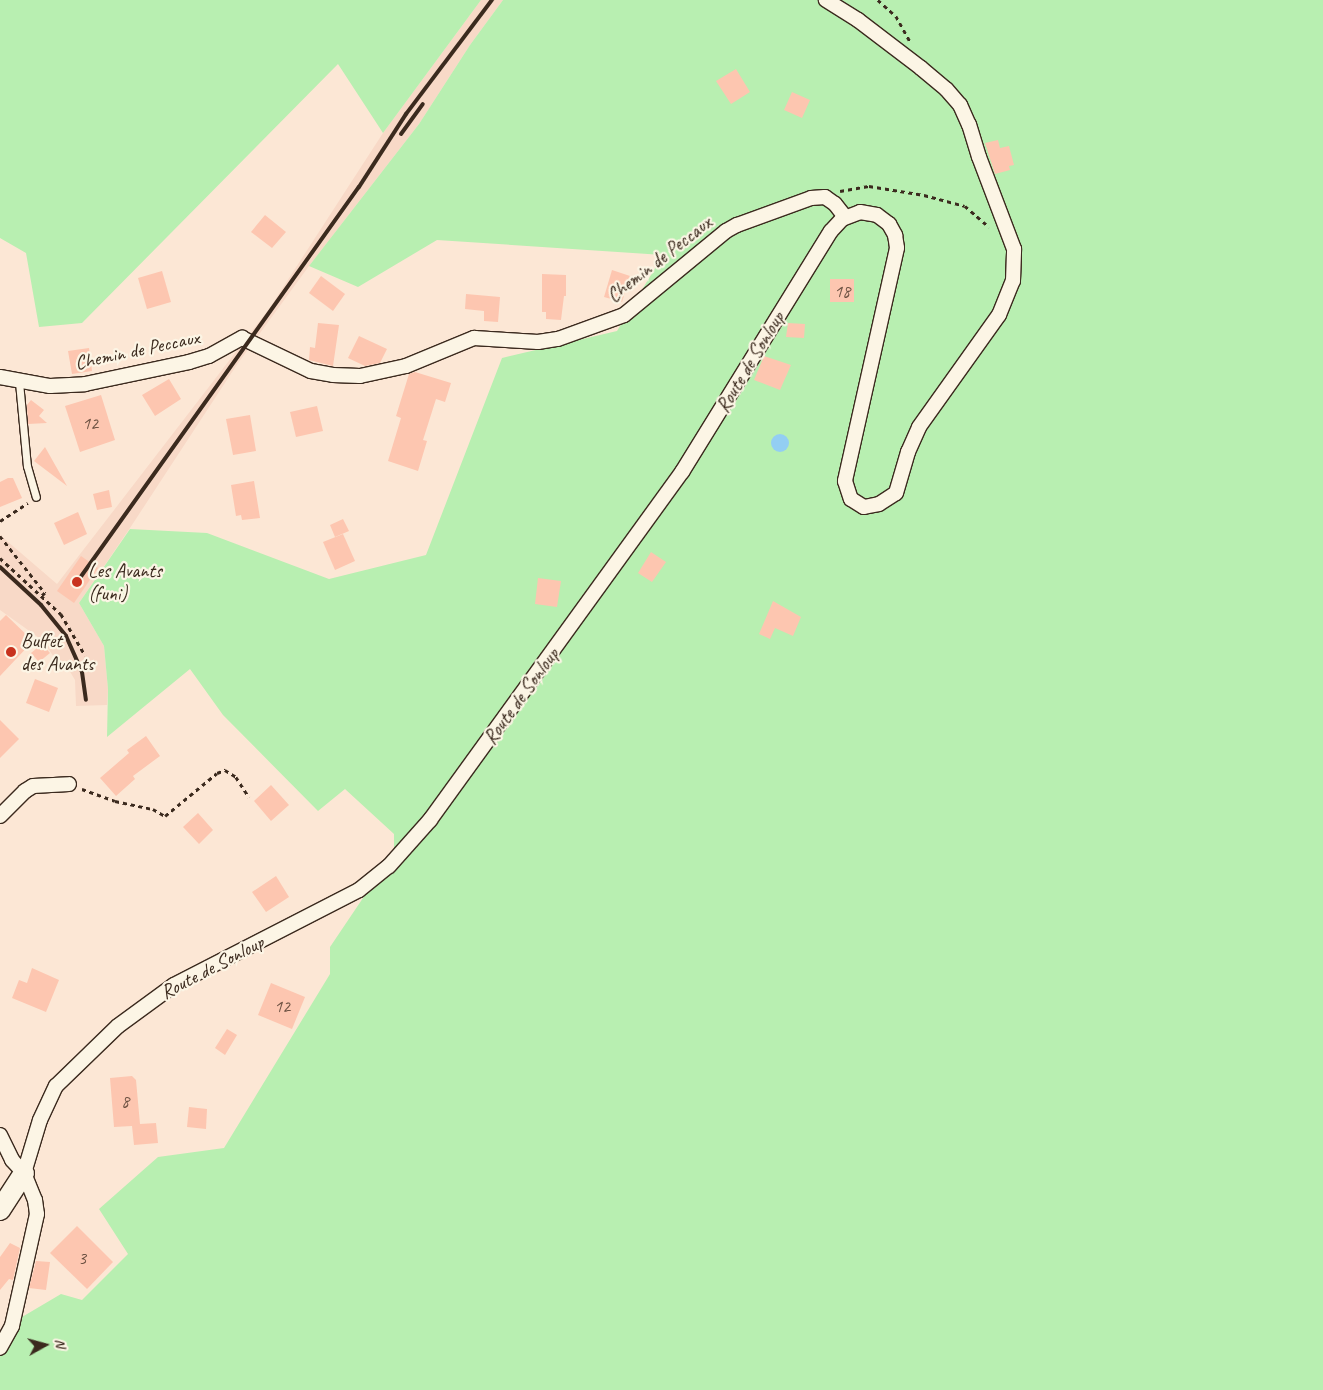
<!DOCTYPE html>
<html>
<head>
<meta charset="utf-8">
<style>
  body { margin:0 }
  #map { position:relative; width:1323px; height:1390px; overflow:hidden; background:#fce7d5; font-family:Caveat,sans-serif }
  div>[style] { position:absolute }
  .built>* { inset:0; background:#f8d9c7 }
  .green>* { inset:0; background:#b8efb1 }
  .water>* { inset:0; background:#93cef3 }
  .round { border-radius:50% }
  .building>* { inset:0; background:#fdc6b0 }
  .path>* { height:2.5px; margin-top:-1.25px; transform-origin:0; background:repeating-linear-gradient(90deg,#3b2a1e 0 4px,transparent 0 8px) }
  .roads { filter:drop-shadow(1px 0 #3b2a1e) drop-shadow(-1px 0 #3b2a1e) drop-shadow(0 1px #3b2a1e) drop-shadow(0 -1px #3b2a1e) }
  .lane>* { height:7px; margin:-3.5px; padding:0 3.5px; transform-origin:3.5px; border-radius:3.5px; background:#fcf5e5 }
  .street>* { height:14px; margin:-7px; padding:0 7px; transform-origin:7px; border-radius:7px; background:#fcf5e5 }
  .secondary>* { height:20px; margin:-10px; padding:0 10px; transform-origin:10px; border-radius:10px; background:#fcf5e5 }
  .rail>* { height:4px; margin:-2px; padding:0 2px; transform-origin:2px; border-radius:2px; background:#3b2a1e }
  .dots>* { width:14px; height:14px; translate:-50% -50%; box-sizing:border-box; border:2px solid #fcf5e5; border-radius:50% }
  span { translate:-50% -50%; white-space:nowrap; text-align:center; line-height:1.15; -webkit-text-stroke:4.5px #fcf5e5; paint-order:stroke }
  .number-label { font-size:18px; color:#6c5142 }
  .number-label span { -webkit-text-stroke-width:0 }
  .street-label { font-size:20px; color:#3b2a1e }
  .poi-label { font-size:20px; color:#3b2a1e }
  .left { translate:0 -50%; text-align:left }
  .north { position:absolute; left:20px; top:1320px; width:50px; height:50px; -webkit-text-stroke:4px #fcf5e5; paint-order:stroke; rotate:83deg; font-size:14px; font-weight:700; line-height:20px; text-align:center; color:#3b2a1e }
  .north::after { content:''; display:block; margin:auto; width:18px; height:22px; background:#3b2a1e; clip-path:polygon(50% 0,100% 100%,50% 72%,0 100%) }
</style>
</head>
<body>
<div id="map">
  <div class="built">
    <i style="clip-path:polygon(481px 0,503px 0,470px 45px,419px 124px,309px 266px,236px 366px,130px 528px,79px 603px,104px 646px,108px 689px,107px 705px,76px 706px,75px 680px,66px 665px,54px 657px,42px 640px,0 610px,0 535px,57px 584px,269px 309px,383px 133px)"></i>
  </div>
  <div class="green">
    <i style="clip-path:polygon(0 0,481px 0,383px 133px,338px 64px,82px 323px,39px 327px,26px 253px,0 238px)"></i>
    <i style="clip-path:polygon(503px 0,1323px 0,1323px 1390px,0 1390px,0 1330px,61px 1294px,82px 1300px,128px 1254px,99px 1209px,158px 1157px,224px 1148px,330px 974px,330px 947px,394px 852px,394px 834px,345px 789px,318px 811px,223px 715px,190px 669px,107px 737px,108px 689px,104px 646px,79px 603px,130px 529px,207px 533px,329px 579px,426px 555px,502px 358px,617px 331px,663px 255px,437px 240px,358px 287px,309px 266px,419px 124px,470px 45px)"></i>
  </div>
  <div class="water">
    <i class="round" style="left:771px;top:434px;width:18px;height:18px"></i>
  </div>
  <div class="building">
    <i style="clip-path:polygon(736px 69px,750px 92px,731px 104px,716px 81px)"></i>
    <i style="clip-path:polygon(792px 92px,810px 100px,802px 118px,784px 110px)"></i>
    <i style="clip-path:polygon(998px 140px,1000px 148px,1009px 146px,1014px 165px,1009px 166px,1010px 170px,995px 174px,985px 143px)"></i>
    <i style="clip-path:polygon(265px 215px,286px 232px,272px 248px,251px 232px)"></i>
    <i style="clip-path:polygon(612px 270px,630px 276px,622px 302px,604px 297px)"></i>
    <i style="clip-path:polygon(162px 271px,171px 302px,147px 309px,138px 278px)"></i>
    <i style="clip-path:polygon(542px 274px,566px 275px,566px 296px,564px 296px,561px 320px,546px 319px,546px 312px,542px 312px)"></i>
    <i style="clip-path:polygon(321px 276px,345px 294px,333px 311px,309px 293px)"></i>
    <i style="clip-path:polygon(830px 279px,854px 279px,854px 302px,830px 302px)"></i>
    <i style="clip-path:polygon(466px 294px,500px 297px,498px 322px,484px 321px,484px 311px,465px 309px)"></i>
    <i style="clip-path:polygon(318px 323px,339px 325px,333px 366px,309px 360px,310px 347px,315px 348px)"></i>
    <i style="clip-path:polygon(788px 323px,805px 324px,804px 338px,786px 337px)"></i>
    <i style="clip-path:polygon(359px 336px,387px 349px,380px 363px,365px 366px,348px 358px)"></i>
    <i style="clip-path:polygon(89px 348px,92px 371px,72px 374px,68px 351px)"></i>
    <i style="clip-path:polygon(764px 356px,791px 365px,780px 390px,754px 380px)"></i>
    <i style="clip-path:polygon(415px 372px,451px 383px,445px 402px,436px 399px,423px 440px,427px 441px,418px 471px,388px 461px,401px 418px,396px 416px,409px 374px)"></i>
    <i style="clip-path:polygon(169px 379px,181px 399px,155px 416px,142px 395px)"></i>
    <i style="clip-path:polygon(101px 395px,115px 440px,80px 452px,65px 406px)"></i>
    <i style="clip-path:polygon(31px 400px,44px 410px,39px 416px,47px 423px,28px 424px,27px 405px)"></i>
    <i style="clip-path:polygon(317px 406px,323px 431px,296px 437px,290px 412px)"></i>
    <i style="clip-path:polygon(250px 415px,256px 451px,233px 455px,226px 419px)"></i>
    <i style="clip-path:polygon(45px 447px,67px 486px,34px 461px)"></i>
    <i style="clip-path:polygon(8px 478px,13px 478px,22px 498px,0 507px,0 482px)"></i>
    <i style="clip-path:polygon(254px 481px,260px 518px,242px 520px,241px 515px,236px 516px,231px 485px)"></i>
    <i style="clip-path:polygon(109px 490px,112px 507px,97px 510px,93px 494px)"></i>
    <i style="clip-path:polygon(78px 512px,87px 534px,64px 545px,54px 523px)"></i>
    <i style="clip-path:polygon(343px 519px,349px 531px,335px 537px,330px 525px)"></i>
    <i style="clip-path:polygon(343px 534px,355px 561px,335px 570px,323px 542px)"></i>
    <i style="clip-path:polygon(651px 552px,666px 562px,652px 582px,638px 573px)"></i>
    <i style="clip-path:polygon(81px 556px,98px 568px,74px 603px,57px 591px)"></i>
    <i style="clip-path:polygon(538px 578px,561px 581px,557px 607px,535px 604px)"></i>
    <i style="clip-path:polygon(773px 601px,801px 617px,793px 636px,775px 628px,770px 639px,759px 634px)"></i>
    <i style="clip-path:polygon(6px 615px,33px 641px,0 676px,0 621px)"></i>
    <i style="clip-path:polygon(42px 644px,50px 653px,39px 662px,31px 653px)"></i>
    <i style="clip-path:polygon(35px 679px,58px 688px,49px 712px,26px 703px)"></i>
    <i style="clip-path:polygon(0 720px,19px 739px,0 758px)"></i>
    <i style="clip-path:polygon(146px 736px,160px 756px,133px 776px,135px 779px,116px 796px,100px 778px,129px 753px,127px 750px)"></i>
    <i style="clip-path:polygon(271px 785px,289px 805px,271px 821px,254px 801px)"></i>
    <i style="clip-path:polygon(198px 813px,213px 830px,199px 844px,183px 827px)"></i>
    <i style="clip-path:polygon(276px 876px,289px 897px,266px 912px,252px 892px)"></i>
    <i style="clip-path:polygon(32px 968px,59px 980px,46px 1012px,12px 998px,19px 980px,27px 983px)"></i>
    <i style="clip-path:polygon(271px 983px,305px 997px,292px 1029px,258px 1015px)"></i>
    <i style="clip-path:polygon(227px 1029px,237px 1035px,225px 1055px,215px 1048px)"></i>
    <i style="clip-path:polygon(132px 1076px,136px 1080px,140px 1124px,156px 1123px,158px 1143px,134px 1145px,132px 1126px,114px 1127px,110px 1078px)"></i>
    <i style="clip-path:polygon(189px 1107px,207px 1109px,206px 1129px,187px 1127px)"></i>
    <i style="clip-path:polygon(77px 1226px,113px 1262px,87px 1289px,50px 1253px)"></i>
    <i style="clip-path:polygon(10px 1243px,20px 1248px,13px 1280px,9px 1279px,0 1290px,0 1257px)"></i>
    <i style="clip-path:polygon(36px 1261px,50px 1262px,46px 1290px,29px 1288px)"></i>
  </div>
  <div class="path">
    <i style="left:878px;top:0;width:24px;rotate:42deg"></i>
    <i style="left:896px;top:16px;width:29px;rotate:61deg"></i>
    <i style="left:840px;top:191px;width:29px;rotate:-10deg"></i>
    <i style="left:869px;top:186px;width:56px;rotate:9.3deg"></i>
    <i style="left:924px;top:195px;width:42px;rotate:15deg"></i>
    <i style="left:965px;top:206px;width:32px;rotate:41deg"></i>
    <i style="left:0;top:521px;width:33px;rotate:-33deg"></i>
    <i style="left:0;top:536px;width:73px;rotate:51.7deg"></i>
    <i style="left:45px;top:593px;width:4px;rotate:135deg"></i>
    <i style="left:0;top:558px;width:83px;rotate:42.6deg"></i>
    <i style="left:61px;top:614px;width:48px;rotate:59.7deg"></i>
    <i style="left:82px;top:789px;width:35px;rotate:20deg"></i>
    <i style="left:115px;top:801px;width:39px;rotate:12deg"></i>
    <i style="left:153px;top:809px;width:14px;rotate:30deg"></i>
    <i style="left:165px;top:816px;width:67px;rotate:-39.6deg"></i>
    <i style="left:217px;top:773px;width:9px;rotate:-21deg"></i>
    <i style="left:225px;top:770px;width:13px;rotate:32deg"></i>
    <i style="left:236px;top:777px;width:24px;rotate:57deg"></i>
  </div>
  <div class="roads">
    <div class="lane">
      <i style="left:19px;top:382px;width:84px;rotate:84.6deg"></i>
      <i style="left:27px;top:466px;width:32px;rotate:74deg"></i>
    </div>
    <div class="street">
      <i style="left:0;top:377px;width:51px;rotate:10.2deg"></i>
      <i style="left:50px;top:386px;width:35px;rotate:-3deg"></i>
      <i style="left:85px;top:384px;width:106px;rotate:-11.9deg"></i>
      <i style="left:189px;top:362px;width:21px;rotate:-17deg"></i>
      <i style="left:209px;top:356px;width:38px;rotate:-29deg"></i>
      <i style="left:242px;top:338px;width:76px;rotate:25.6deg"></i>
      <i style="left:311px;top:371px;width:22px;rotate:10deg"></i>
      <i style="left:333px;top:375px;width:27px;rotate:2deg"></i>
      <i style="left:360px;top:376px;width:47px;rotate:-12.3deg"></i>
      <i style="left:406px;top:366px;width:74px;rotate:-22.4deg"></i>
      <i style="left:474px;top:338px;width:64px;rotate:3.6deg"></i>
      <i style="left:538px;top:342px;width:20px;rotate:-9deg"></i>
      <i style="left:558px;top:339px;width:70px;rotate:-20deg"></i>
      <i style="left:624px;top:315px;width:132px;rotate:-39.5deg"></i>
      <i style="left:726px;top:231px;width:13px;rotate:-29deg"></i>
      <i style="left:737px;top:225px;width:79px;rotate:-20deg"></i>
      <i style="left:811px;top:198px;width:14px;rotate:-4deg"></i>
      <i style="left:825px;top:197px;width:12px;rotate:35deg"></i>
      <i style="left:835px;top:204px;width:16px;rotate:52deg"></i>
      <i style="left:0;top:816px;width:35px;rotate:-45deg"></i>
      <i style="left:25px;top:791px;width:9px;rotate:-32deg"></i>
      <i style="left:33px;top:786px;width:36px;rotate:-3deg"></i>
      <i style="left:0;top:1135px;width:28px;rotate:64deg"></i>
      <i style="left:12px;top:1160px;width:18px;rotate:47deg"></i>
      <i style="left:24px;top:1173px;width:29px;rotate:68deg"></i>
      <i style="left:35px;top:1200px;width:14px;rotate:82deg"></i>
      <i style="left:37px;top:1214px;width:115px;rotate:102.6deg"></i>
      <i style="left:12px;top:1326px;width:25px;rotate:119deg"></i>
      <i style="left:24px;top:1173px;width:55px;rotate:-73.2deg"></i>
      <i style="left:40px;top:1120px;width:38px;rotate:-65deg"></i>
      <i style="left:56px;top:1086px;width:86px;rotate:-44.1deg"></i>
      <i style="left:118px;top:1026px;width:69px;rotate:-36.2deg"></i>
      <i style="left:174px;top:985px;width:208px;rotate:-27.2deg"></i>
      <i style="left:359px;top:890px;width:38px;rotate:-39deg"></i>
      <i style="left:389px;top:866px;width:62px;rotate:-48.3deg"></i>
      <i style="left:430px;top:820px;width:430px;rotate:-54.1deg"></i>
      <i style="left:682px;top:472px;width:283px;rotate:-58.3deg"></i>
      <i style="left:831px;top:231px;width:16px;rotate:-47deg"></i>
      <i style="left:842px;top:219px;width:19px;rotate:-21deg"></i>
      <i style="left:860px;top:212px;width:17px;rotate:10deg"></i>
      <i style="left:877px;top:215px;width:15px;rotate:37deg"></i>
      <i style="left:889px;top:224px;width:13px;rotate:61deg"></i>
      <i style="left:895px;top:235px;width:13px;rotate:81deg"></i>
      <i style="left:897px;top:248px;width:239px;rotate:102.6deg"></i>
      <i style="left:845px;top:481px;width:19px;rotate:72deg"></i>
      <i style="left:851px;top:499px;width:15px;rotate:32deg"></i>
      <i style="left:864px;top:507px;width:15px;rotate:-11deg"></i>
      <i style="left:879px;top:504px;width:20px;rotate:-33deg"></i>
      <i style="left:896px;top:493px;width:43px;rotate:-73.7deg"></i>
      <i style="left:908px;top:452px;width:27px;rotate:-66deg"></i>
      <i style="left:919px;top:427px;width:138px;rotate:-54.5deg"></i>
      <i style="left:999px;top:315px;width:37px;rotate:-68deg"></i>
      <i style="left:1013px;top:281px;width:32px;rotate:-88deg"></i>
      <i style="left:1014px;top:249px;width:98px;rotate:-110.8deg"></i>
      <i style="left:979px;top:157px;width:34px;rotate:-107deg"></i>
      <i style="left:969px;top:125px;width:22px;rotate:-114deg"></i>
      <i style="left:960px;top:105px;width:21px;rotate:-131deg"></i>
      <i style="left:946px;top:89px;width:33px;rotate:-140deg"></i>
      <i style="left:921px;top:68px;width:79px;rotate:-142.7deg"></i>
      <i style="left:858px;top:20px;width:38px;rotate:-148deg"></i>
    </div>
    <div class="secondary">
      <i style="left:0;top:1210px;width:44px;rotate:-57deg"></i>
    </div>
  </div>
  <div class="rail">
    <i style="left:401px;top:134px;width:37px;rotate:-54deg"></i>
    <i style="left:0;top:567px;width:56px;rotate:42.8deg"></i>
    <i style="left:41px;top:605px;width:40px;rotate:51deg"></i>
    <i style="left:66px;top:636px;width:39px;rotate:66deg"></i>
    <i style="left:82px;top:672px;width:28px;rotate:82deg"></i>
    <i style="left:77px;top:582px;width:485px;rotate:-54.5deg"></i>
    <i style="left:359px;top:187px;width:87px;rotate:-57.2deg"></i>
    <i style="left:406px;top:114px;width:143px;rotate:-53deg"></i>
  </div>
  <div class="dots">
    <i style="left:77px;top:582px;background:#c8321e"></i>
    <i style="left:11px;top:652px;background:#c8321e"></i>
  </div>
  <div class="number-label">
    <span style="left:842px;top:291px">18</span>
    <span style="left:90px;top:423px">12</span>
    <span style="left:282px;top:1006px">12</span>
    <span style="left:125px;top:1101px">8</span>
    <span style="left:82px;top:1258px">3</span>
  </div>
  <div class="street-label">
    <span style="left:659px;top:259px;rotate:-38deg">Chemin de Peccaux</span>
    <span style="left:137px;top:350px;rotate:-12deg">Chemin de Peccaux</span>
    <span style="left:750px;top:362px;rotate:-59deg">Route de Sonloup</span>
    <span style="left:521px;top:696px;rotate:-54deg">Route de Sonloup</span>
    <span style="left:212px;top:967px;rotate:-28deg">Route de Sonloup</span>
  </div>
  <div class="poi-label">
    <span class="left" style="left:88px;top:582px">Les Avants<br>(funi)</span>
    <span class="left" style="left:21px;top:652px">Buffet<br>des Avants</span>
  </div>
  <div class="north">N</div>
</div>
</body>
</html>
